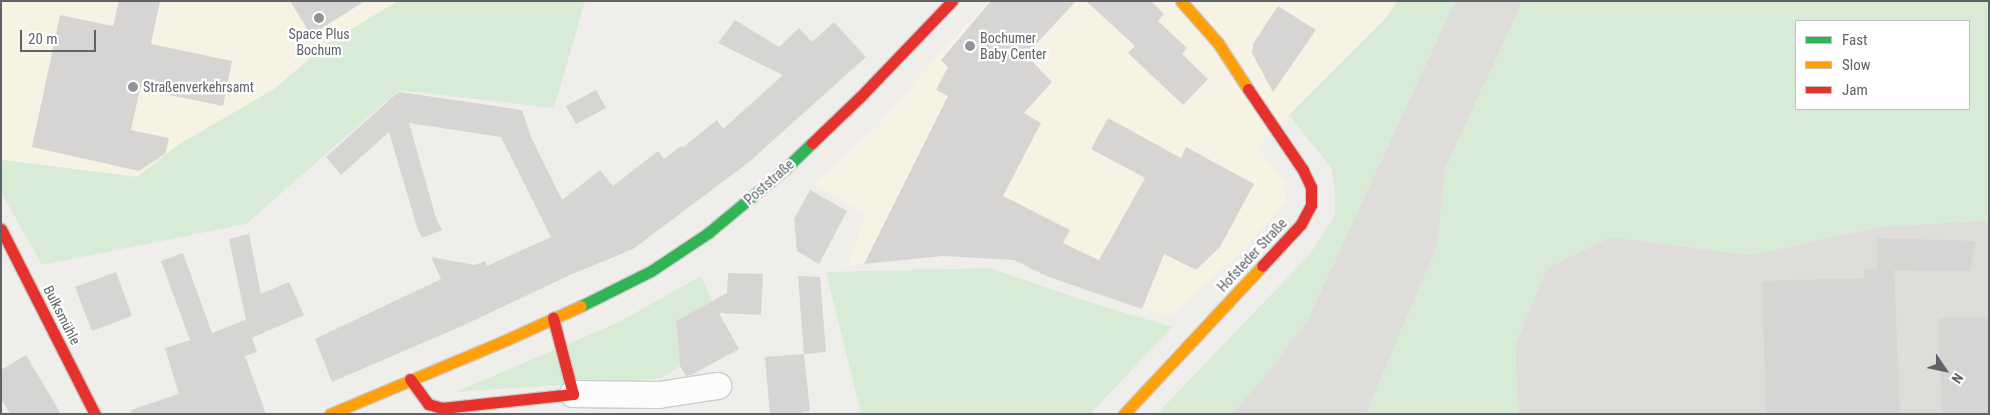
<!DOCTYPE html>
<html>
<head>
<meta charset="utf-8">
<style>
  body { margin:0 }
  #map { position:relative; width:1990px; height:415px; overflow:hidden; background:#efeeea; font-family:"Roboto Condensed",sans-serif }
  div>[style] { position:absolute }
  .commercial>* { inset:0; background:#f7f3e4 }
  .industrial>* { inset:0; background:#dfddda }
  .green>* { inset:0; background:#d8ebd6 }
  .building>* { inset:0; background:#d6d5d3 }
  .roads { filter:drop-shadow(1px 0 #cbcccc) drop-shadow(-1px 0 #cbcccc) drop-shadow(0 1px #cbcccc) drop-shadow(0 -1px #cbcccc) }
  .street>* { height:26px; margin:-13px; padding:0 13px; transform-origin:13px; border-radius:13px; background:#fdfcfc }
  .fast>* { height:11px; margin:-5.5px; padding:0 5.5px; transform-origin:5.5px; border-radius:5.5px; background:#30b455 }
  .slow>* { height:11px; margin:-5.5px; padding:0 5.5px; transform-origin:5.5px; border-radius:5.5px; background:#ff9f0a }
  .jam>* { height:11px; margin:-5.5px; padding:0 5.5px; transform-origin:5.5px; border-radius:5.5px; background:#e5322d }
  .dots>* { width:14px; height:14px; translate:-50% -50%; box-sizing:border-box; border:2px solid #fff; border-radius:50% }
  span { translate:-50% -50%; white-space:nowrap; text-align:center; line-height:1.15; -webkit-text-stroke:4.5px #fff; paint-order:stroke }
  .poi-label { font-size:14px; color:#5f6368 }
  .left { translate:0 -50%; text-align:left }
  .street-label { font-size:14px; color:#5f6368 }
  .frame { position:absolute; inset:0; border:2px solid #5f6368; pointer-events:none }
  .legend { position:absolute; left:1795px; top:20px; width:175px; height:90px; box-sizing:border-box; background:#fff; border:1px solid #bfc1c3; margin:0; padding:6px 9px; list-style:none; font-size:15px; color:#5f6368 }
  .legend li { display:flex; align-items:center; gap:10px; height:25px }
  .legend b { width:25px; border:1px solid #bfc1c3 }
  .north { position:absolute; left:1920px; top:345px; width:50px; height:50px; -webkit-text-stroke:4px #fff; paint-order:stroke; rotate:124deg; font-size:14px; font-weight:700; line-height:20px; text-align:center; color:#5f6368 }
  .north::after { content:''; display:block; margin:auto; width:18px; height:22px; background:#5f6368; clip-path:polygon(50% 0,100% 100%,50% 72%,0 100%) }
  .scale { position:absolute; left:20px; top:30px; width:76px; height:22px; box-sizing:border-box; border:2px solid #5f6368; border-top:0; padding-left:6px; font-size:15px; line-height:18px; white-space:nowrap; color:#5f6368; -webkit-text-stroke:4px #fff; paint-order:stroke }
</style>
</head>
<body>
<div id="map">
  <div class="commercial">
    <i style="clip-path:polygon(1px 1px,398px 1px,328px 43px,274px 89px,178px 145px,137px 177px,3px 160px,1px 167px)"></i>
    <i style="clip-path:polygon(989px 1px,1397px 1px,1387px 17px,1257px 147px,1284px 182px,1286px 202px,1246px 247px,1172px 315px,1142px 309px,1046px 276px,1014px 260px,943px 256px,848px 265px,866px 214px,813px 184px,877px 127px,911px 86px)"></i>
  </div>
  <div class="industrial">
    <i style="clip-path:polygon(1455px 1px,1523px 1px,1445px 169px,1437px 247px,1366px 414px,1231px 414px,1267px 374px,1307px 321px)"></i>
    <i style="clip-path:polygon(1989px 220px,1989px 414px,1518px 414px,1515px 345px,1547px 268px,1611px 237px,1750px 255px,1878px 227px)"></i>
  </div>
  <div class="green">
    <i style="clip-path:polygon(398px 1px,585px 1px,554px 108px,399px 90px,246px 224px,42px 265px,1px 192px,2px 160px,137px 177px,178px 145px,274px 89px,328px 43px)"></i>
    <i style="clip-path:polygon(1397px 1px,1455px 1px,1307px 321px,1267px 374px,1231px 414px,1157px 414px,1310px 254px,1335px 215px,1335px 192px,1332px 169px,1289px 115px,1387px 17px)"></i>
    <i style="clip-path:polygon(evenodd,1523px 1px,1989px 1px,1989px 220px,1878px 227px,1750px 255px,1611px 237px,1547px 268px,1515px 345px,1518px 414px,1366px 414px,1437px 247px,1445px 169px,1523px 1px,1796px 21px,1969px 21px,1969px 109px,1796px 109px,1796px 21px)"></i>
    <i style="clip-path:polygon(990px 268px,1079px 299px,1172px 327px,1090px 414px,859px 414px,860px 409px,826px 272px)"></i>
    <i style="clip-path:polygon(701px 276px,712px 301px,676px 321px,680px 366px,662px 378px,456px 392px,619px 322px)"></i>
  </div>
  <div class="building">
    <i style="clip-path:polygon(119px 1px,160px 1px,151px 44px,232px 61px,223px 106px,140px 89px,131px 130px,169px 138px,165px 154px,139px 171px,32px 147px,60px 15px,113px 26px)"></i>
    <i style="clip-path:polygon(290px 1px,365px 1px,311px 35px)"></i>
    <i style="clip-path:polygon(991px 1px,1076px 1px,1026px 55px,1052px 82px,1024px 113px,1041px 123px,1003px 196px,1070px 230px,1063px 243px,1099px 260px,1145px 178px,1091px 149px,1108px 118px,1181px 158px,1186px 147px,1254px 184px,1220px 247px,1196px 270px,1164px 254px,1142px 309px,1046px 276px,1014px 260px,943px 256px,864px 264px,948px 96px,936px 90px,948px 67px,941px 60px)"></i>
    <i style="clip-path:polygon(1086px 1px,1151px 1px,1164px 14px,1158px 21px,1187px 48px,1182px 54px,1208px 79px,1183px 105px,1128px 53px,1135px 46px)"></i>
    <i style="clip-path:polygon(1278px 6px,1316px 30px,1273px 92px,1252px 53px,1253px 44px)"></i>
    <i style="clip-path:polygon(735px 20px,779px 47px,799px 28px,812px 42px,834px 22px,866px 57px,749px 162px,633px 249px,570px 275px,462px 326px,332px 382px,315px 339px,441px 279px,431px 257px,475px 265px,485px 261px,487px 266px,551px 237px,501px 137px,409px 123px,436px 218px,442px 230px,422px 238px,417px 227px,389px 132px,341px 175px,326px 157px,396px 94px,400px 92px,522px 110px,531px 137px,562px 200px,600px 170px,613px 186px,658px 151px,664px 159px,681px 146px,682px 148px,717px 120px,723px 129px,783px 75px,718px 43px)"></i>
    <i style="clip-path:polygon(596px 90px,606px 108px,576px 124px,566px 106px)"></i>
    <i style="clip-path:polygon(810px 190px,847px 211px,819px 264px,797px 251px,794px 219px)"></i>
    <i style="clip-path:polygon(249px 234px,261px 294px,289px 282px,304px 315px,252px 338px,257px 352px,245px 356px,266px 414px,132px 414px,131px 410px,179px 394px,165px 348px,190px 340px,161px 261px,183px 253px,212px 333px,245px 320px,247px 325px,229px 239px)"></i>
    <i style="clip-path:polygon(1877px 238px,1976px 241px,1970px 271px,1894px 270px,1900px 414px,1766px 414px,1762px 281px,1864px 278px,1864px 269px,1884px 269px,1877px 269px)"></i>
    <i style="clip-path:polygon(116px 272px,132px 316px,92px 331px,75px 287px)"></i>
    <i style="clip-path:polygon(728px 273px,763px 274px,761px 315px,719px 313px,739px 349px,691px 375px,686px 376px,680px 366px,676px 321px,727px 293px)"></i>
    <i style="clip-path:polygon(798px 276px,820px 277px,826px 352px,804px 354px)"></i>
    <i style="clip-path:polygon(1989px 317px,1989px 414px,1942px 414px,1938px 318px)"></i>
    <i style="clip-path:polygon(804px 354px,810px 411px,802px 412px,802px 414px,770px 414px,765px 357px)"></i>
    <i style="clip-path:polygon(26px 355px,61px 414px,10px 414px,1px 398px,1px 370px)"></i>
  </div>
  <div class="roads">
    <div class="street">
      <i style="left:573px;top:394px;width:86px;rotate:0.7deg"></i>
      <i style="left:659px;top:395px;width:60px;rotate:-8.7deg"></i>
    </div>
    <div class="fast">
      <i style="left:581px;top:306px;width:78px;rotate:-26.6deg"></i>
      <i style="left:651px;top:271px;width:69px;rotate:-33.7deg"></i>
      <i style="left:708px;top:233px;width:100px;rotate:-39.7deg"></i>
      <i style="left:785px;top:169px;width:37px;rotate:-44deg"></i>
    </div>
    <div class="slow">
      <i style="left:1181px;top:1px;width:56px;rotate:48.6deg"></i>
      <i style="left:1218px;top:43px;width:55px;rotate:56.9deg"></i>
      <i style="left:330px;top:414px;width:191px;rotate:-22.8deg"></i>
      <i style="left:506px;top:340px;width:82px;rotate:-24.4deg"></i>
      <i style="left:1124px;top:414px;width:202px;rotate:-47deg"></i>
    </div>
    <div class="jam">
      <i style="left:1248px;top:89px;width:98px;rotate:55.8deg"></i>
      <i style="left:1303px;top:170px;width:19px;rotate:65deg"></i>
      <i style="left:1311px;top:187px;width:18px;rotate:90deg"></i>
      <i style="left:1311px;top:205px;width:21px;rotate:118deg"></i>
      <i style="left:1301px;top:224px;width:57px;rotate:132.9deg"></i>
      <i style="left:812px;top:143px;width:66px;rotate:-43.8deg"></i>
      <i style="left:860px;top:97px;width:133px;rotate:-46.2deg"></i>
      <i style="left:1px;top:229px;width:208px;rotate:63.1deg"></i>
      <i style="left:410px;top:379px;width:31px;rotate:54deg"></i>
      <i style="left:428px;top:404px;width:15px;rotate:16deg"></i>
      <i style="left:442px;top:408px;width:132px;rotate:-6.1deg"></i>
      <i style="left:573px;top:394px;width:79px;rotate:-104.7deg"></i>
    </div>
  </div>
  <div class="dots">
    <i style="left:319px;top:18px;background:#919496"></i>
    <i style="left:970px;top:46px;background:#919496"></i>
    <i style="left:133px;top:87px;background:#919496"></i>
  </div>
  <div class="poi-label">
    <span style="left:319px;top:42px">Space Plus<br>Bochum</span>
    <span class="left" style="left:980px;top:46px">Bochumer<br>Baby Center</span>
    <span class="left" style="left:143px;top:87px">Straßenverkehrsamt</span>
  </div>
  <div class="street-label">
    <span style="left:769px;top:182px;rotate:-41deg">Poststraße</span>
    <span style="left:1252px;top:255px;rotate:-47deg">Hofsteder Straße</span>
    <span style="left:62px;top:315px;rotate:63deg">Bulksmühle</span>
  </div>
  <div class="frame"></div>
  <ul class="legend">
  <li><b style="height:6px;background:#30b455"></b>Fast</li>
  <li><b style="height:6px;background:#ff9f0a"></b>Slow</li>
  <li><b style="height:6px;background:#e5322d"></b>Jam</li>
  </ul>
  <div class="north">N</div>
  <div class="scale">20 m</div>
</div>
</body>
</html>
